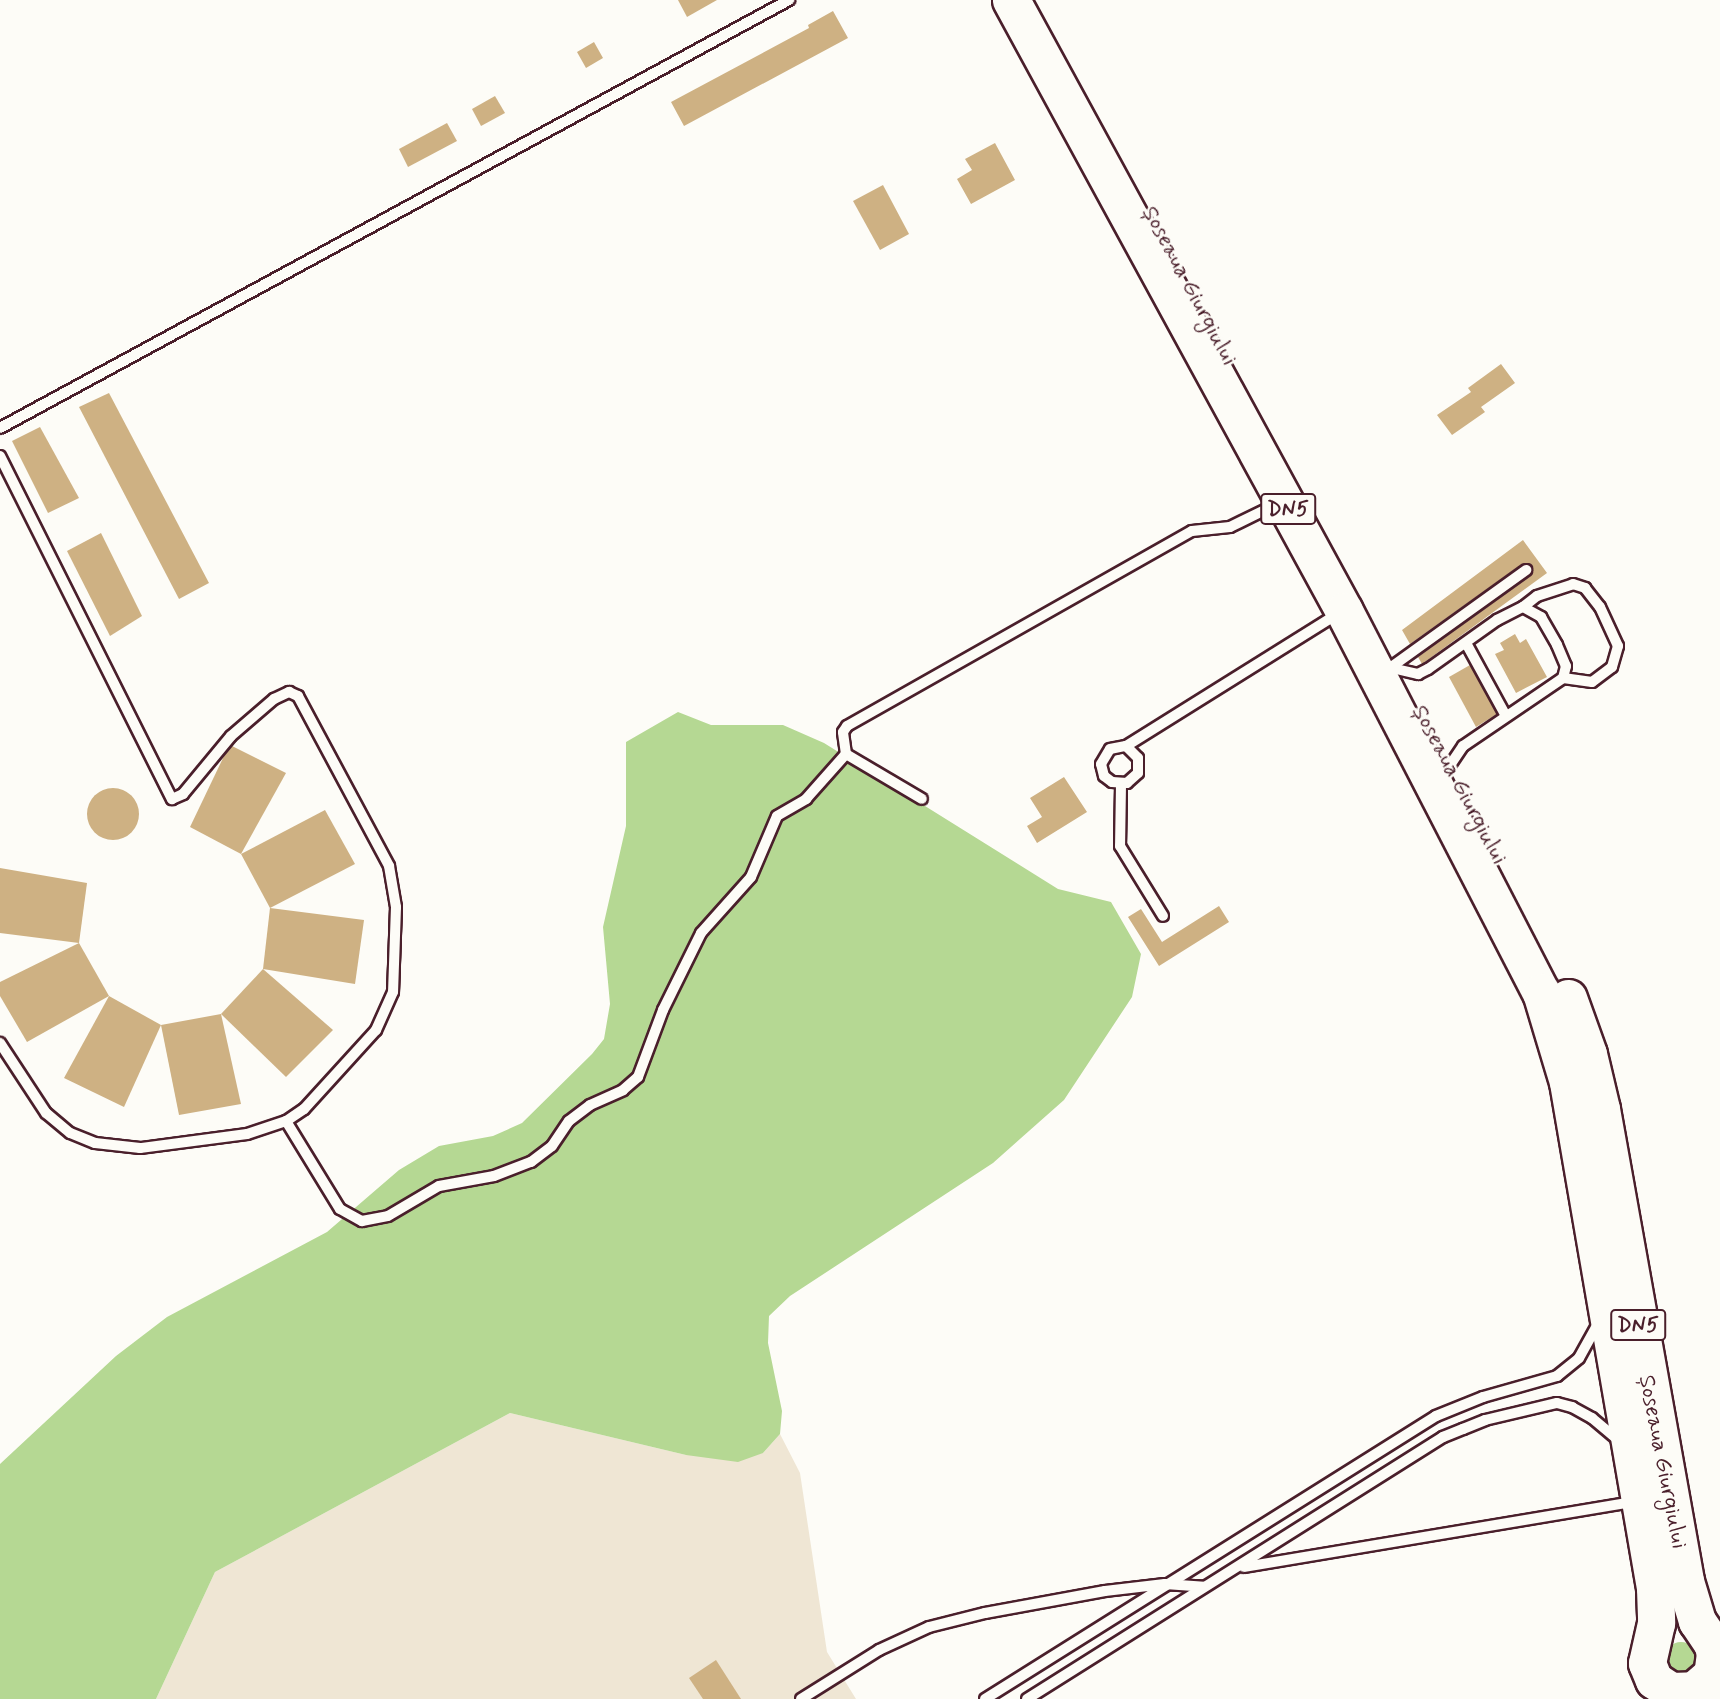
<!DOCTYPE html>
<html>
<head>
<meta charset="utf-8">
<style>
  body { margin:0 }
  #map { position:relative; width:1720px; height:1699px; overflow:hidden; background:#fdfcf7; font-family:Mynerve,sans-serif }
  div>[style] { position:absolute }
  .built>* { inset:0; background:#efe6d4 }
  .green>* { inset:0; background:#b5d893 }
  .round { border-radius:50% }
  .building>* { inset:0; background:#ceb183 }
  .roads { filter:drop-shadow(2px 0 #4a1f2b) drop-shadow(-2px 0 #4a1f2b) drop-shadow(0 2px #4a1f2b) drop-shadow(0 -2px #4a1f2b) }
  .lane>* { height:10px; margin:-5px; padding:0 5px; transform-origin:5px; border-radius:5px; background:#fdfcf7 }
  .highway>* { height:37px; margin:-18.5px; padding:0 18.5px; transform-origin:18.5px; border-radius:18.5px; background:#fdfcf7 }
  span { translate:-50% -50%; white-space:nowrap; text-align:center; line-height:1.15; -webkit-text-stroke:5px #fdfcf7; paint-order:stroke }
  .shield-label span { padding:2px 5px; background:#fdfcf7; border:2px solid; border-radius:5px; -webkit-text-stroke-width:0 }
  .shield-label { font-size:21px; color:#4a1f2b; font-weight:700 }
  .street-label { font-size:23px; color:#4a1f2b }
</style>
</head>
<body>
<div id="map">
  <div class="built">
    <i style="clip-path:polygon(510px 1413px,686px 1455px,763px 1453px,780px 1434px,800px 1473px,827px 1652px,856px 1699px,156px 1699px,215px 1572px)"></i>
  </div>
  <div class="green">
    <i style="clip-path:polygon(678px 712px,711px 725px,783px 725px,824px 743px,1058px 889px,1111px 902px,1141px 954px,1132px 997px,1064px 1100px,993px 1163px,790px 1296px,769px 1316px,768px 1343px,782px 1411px,780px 1434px,763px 1453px,738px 1462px,686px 1455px,510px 1413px,215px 1572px,156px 1699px,0 1699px,0 1464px,116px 1356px,167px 1317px,327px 1232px,399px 1170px,439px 1146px,493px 1136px,522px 1123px,592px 1054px,604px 1039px,610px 1004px,603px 927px,626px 826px,626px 742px)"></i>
    <i class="round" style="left:1665px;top:1642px;width:32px;height:32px"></i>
  </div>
  <div class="building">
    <i style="clip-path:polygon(678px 0,717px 0,687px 17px)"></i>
    <i style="clip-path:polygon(833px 11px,848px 38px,684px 126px,671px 102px,809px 28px,808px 25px)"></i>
    <i style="clip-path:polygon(594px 42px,603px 58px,586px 68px,577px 52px)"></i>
    <i style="clip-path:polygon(495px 96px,505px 113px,481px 126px,472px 109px)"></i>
    <i style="clip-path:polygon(447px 123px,457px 141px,408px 167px,399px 149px)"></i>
    <i style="clip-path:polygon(995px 143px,1015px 180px,971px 204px,957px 179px,972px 170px,965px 159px)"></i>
    <i style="clip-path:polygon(883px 185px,909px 234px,880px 250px,853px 201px)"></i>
    <i style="clip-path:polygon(1501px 364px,1515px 383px,1481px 407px,1485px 412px,1452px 435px,1437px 415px,1471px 392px,1468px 388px)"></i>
    <i style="clip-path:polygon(109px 393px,209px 583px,179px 599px,79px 407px)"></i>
    <i style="clip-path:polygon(40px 427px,79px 498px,48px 513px,12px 441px)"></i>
    <i style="clip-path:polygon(101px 533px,142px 616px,110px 636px,67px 551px)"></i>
    <i style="clip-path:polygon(1523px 540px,1547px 573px,1422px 664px,1418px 657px,1530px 576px,1532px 566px,1522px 564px,1410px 644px,1402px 630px)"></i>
    <i style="clip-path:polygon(1515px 634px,1520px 643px,1526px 639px,1547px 677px,1516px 693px,1495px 654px,1504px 650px,1500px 643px)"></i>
    <i style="clip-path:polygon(1470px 665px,1497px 714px,1476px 727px,1449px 677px)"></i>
    <i style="clip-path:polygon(232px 746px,286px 773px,241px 854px,190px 827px,224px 756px)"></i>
    <i style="clip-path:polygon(1064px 777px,1087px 812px,1037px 843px,1027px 826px,1042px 817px,1030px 798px)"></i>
    <i class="round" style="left:87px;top:788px;width:52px;height:52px"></i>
    <i style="clip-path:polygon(325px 810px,355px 864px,270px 908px,241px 854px)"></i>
    <i style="clip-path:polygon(0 868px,87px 883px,79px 943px,0 933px)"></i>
    <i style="clip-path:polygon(1219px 906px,1229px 922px,1159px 966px,1128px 917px,1141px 909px,1162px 942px)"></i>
    <i style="clip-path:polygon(270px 908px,364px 920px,355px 984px,263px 969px)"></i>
    <i style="clip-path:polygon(79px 943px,109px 996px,27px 1042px,0 996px,0 982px)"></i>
    <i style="clip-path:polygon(263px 969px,333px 1030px,286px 1077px,221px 1014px)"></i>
    <i style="clip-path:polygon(109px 996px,161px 1025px,124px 1107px,64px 1078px)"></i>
    <i style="clip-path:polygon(221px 1014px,241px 1104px,179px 1115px,161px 1025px)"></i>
    <i style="clip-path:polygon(716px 1660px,741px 1699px,703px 1699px,689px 1678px)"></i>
  </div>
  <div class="roads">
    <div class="lane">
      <i style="left:0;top:428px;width:898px;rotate:-28.48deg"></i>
      <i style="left:0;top:456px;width:384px;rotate:63.4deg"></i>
      <i style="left:172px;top:799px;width:12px;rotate:-24deg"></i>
      <i style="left:183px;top:794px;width:75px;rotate:-50.4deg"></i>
      <i style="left:231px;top:736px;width:57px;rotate:-40.7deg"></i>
      <i style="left:274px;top:699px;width:17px;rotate:-25deg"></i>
      <i style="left:289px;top:692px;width:10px;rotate:24deg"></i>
      <i style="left:298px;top:696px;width:193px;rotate:61.8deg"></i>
      <i style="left:389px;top:866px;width:42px;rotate:80.3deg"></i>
      <i style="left:396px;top:907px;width:85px;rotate:92deg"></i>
      <i style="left:393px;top:992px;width:42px;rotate:114.1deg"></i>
      <i style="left:376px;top:1030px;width:107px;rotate:132.3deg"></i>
      <i style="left:304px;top:1109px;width:22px;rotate:146deg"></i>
      <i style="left:286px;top:1121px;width:41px;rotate:161.6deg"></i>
      <i style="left:247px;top:1134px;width:108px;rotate:172.5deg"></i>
      <i style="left:140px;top:1148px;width:45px;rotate:-173.7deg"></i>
      <i style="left:95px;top:1143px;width:27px;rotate:-158deg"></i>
      <i style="left:70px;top:1133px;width:31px;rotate:-140deg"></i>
      <i style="left:46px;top:1113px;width:84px;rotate:-123.3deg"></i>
      <i style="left:1523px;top:607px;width:18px;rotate:-38deg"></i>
      <i style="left:1537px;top:596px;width:38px;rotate:-18deg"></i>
      <i style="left:1573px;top:584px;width:13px;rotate:18deg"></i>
      <i style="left:1585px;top:588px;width:24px;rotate:52deg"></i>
      <i style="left:1600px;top:607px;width:43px;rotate:65.2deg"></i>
      <i style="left:1618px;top:646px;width:22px;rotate:106deg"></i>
      <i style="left:1612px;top:667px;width:25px;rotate:143deg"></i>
      <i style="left:1592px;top:682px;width:29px;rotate:-172deg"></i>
      <i style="left:1466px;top:643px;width:83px;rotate:61.3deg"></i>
      <i style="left:1394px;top:665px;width:163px;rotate:-35.7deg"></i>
      <i style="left:1396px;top:669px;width:23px;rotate:13deg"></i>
      <i style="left:1418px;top:674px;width:11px;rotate:-27deg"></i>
      <i style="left:1428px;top:669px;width:85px;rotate:-35.4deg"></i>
      <i style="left:1497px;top:620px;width:29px;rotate:-27deg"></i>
      <i style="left:1523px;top:607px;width:21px;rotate:29deg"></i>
      <i style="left:1541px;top:617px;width:32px;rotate:60deg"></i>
      <i style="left:1557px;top:645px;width:23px;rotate:67deg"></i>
      <i style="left:1566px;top:666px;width:12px;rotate:104deg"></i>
      <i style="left:1563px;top:678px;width:121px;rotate:145.8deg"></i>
      <i style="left:1463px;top:746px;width:25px;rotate:124deg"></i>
      <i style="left:1126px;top:746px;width:17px;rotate:45deg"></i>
      <i style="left:1138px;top:758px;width:15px;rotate:90deg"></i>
      <i style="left:1138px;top:773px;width:15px;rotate:138deg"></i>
      <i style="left:1127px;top:783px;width:15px;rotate:-176deg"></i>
      <i style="left:1112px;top:782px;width:10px;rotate:-143deg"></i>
      <i style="left:1104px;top:776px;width:12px;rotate:-104deg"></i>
      <i style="left:1101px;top:764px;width:17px;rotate:-59deg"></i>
      <i style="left:1110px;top:749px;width:16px;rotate:-11deg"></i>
      <i style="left:1126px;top:746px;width:249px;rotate:-32deg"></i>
      <i style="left:846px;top:754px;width:88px;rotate:30.6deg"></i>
      <i style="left:1121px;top:785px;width:61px;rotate:90.9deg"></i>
      <i style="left:1120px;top:846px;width:82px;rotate:58.4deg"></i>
      <i style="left:286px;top:1121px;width:103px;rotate:58.5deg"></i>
      <i style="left:340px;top:1209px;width:25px;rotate:29deg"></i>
      <i style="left:362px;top:1221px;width:26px;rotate:-11deg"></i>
      <i style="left:388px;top:1216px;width:59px;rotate:-30.5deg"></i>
      <i style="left:439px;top:1186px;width:56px;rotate:-10.3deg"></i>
      <i style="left:494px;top:1176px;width:40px;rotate:-21deg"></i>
      <i style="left:531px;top:1162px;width:26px;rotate:-37deg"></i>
      <i style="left:552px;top:1146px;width:30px;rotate:-56deg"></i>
      <i style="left:569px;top:1121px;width:26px;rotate:-37deg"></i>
      <i style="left:590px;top:1105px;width:36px;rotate:-24deg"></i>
      <i style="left:623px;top:1090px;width:20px;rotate:-41deg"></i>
      <i style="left:638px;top:1077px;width:72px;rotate:-69.5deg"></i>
      <i style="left:663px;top:1010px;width:86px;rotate:-63.7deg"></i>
      <i style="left:701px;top:933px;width:75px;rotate:-48.2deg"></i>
      <i style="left:751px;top:877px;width:66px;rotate:-66.9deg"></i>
      <i style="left:777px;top:816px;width:34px;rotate:-30deg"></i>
      <i style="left:806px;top:799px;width:60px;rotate:-48.4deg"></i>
      <i style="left:846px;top:754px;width:22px;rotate:-98deg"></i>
      <i style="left:843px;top:732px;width:7px;rotate:-56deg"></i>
      <i style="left:847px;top:726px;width:396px;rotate:-29.5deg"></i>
      <i style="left:1192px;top:531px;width:38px;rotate:-6deg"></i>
      <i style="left:1230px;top:527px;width:52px;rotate:-26.1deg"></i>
      <i style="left:1244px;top:1567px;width:394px;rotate:-9.5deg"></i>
      <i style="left:801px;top:1699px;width:92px;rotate:-32.1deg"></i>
      <i style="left:879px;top:1650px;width:55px;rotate:-24.7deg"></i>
      <i style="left:929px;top:1627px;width:58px;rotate:-14deg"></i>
      <i style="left:985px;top:1613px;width:122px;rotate:-10.4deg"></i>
      <i style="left:1105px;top:1591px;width:60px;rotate:-6.7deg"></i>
      <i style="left:1165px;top:1584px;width:39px;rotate:4deg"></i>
      <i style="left:985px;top:1699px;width:532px;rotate:-32.11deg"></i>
      <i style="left:1436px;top:1416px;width:51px;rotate:-22deg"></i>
      <i style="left:1483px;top:1397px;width:77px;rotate:-15.8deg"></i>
      <i style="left:1557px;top:1376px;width:28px;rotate:-39deg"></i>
      <i style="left:1579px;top:1358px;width:37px;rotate:-61deg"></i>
      <i style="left:1027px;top:1699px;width:492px;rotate:-32.2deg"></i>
      <i style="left:1443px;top:1437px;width:22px;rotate:-22deg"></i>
      <i style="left:1463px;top:1429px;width:24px;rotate:-22deg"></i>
      <i style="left:1485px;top:1420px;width:74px;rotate:-13.3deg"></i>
      <i style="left:1557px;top:1403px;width:16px;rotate:15deg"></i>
      <i style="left:1572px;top:1407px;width:23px;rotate:29deg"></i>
      <i style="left:1592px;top:1418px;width:33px;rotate:40deg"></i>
    </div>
    <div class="highway">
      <i style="left:1011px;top:0;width:696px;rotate:61.41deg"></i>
      <i style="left:1344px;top:611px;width:429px;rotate:62.7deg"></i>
      <i style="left:1541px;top:992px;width:94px;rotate:73.3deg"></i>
      <i style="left:1568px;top:1082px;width:513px;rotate:80.24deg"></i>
      <i style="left:1655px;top:1588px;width:35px;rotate:88deg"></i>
      <i style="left:1656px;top:1623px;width:41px;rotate:102.7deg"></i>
      <i style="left:1647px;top:1663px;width:18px;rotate:68deg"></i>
      <i style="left:1654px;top:1680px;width:20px;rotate:33deg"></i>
      <i style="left:1671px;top:1691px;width:23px;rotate:-2deg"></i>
      <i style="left:1694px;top:1690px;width:23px;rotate:-41deg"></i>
      <i style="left:1568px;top:998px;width:59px;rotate:70.3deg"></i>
      <i style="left:1588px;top:1054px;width:57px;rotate:76.7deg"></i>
      <i style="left:1601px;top:1109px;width:479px;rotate:79.9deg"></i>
      <i style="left:1685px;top:1581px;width:42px;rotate:73.3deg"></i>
      <i style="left:1697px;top:1621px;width:27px;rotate:56deg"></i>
      <i style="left:1712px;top:1643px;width:10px;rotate:73deg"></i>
      <i style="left:1715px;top:1653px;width:46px;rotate:97.4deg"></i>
    </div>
  </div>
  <div class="shield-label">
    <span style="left:1288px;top:509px">DN5</span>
    <span style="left:1638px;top:1325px">DN5</span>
  </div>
  <div class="street-label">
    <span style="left:1189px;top:286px;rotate:62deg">Șoseaua Giurgiului</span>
    <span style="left:1459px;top:785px;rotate:62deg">Șoseaua Giurgiului</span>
    <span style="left:1662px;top:1462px;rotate:79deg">Șoseaua Giurgiului</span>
  </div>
</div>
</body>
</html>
